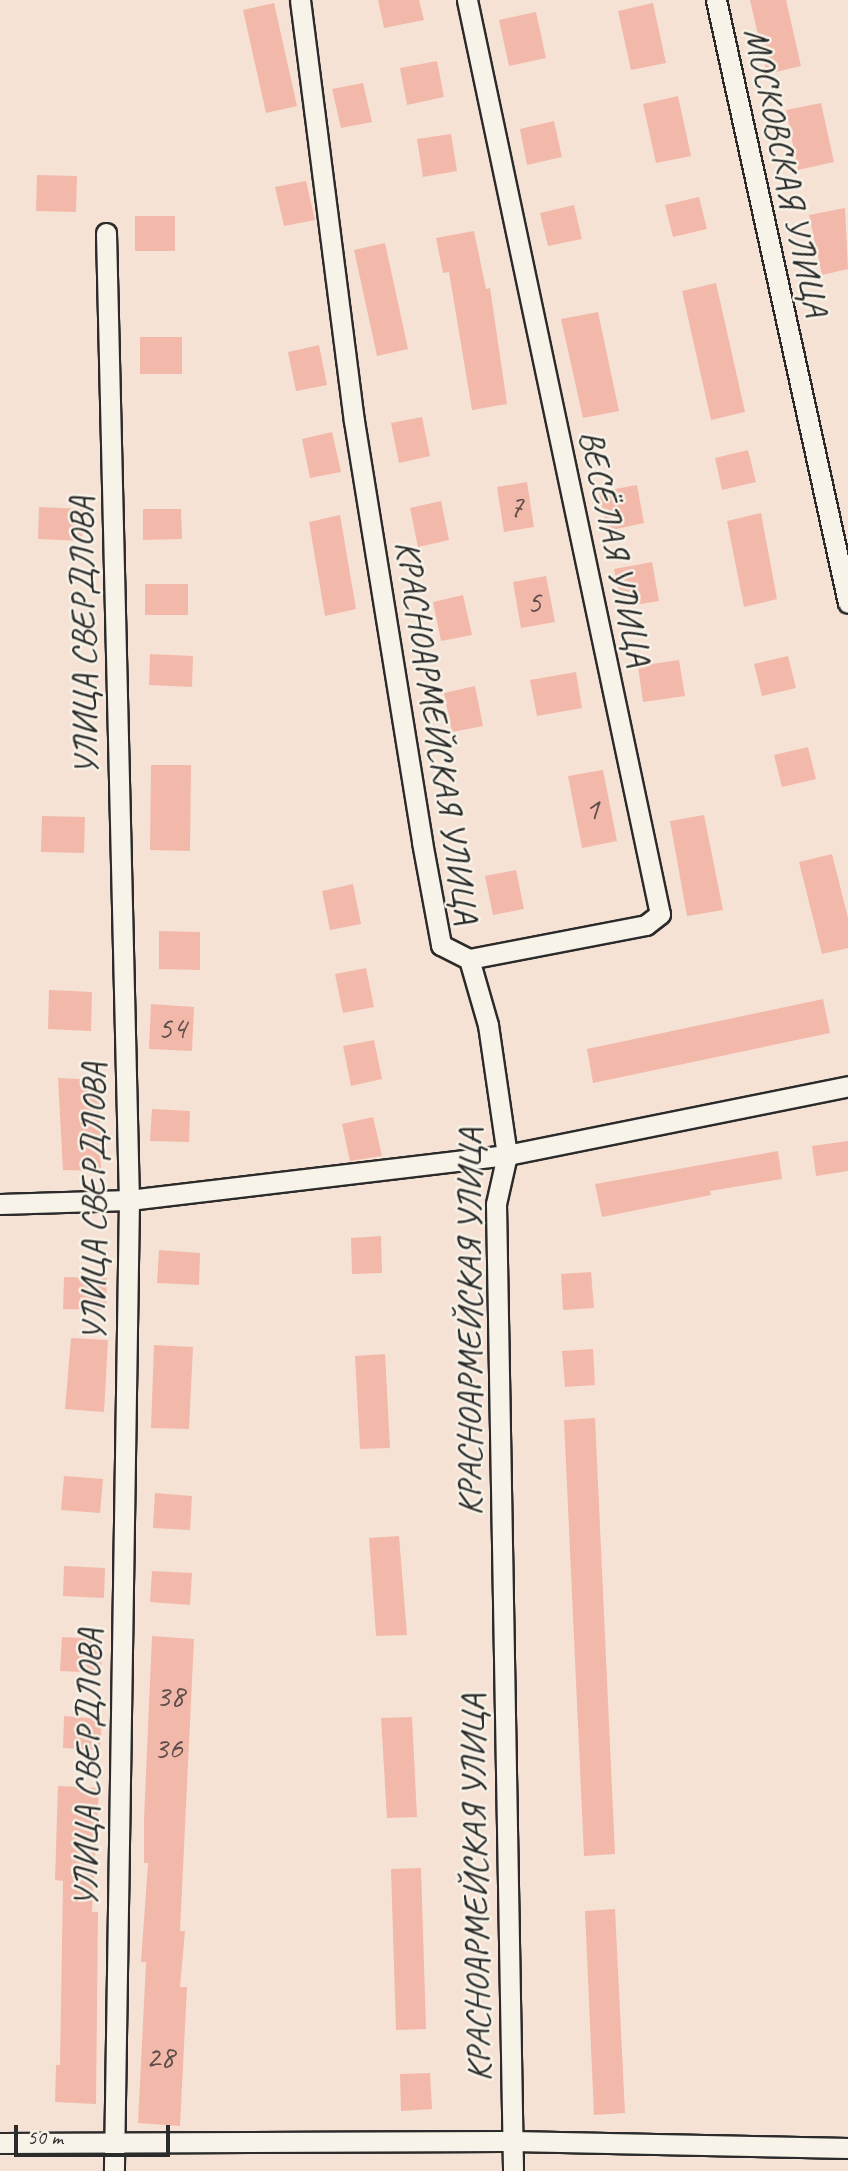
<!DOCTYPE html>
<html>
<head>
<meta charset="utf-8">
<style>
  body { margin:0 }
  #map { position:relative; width:848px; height:2171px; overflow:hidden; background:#f6e2d5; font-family:Caveat,sans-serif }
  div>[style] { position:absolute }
  .building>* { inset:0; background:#f2b9aa }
  .roads { filter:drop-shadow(2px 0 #2b2b2b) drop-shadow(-2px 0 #2b2b2b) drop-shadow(0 2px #2b2b2b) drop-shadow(0 -2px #2b2b2b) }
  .street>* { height:19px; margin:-9.5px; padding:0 9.5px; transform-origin:9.5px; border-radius:9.5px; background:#f7f3e8 }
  span { translate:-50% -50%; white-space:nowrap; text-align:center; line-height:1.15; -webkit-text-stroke:5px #f7f3e8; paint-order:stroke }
  .number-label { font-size:32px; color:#5d4e4b }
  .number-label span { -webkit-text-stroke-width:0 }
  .street-label { font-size:35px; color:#2b2b2b }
  .scale { position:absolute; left:14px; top:2125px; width:156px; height:32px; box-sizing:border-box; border:4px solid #2b2b2b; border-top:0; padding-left:9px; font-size:21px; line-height:24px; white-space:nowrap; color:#2b2b2b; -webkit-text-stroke:5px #f7f3e8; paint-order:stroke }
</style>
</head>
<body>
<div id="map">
  <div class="building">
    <i style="clip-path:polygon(378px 0,419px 0,424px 20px,384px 28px)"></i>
    <i style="clip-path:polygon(750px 0,786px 0,801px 66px,767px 74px)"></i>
    <i style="clip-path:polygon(274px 3px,297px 106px,266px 113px,243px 10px)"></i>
    <i style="clip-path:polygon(653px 3px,666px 63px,631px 70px,618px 11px)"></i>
    <i style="clip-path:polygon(536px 12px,546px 58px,509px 66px,499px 20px)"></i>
    <i style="clip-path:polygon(437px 61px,444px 97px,407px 105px,400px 68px)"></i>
    <i style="clip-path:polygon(363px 83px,372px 122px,341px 128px,332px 89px)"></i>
    <i style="clip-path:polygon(678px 96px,691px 156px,656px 163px,643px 104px)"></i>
    <i style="clip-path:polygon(821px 103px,834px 162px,798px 170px,786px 110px)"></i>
    <i style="clip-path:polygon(554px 121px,562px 157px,527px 165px,520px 129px)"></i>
    <i style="clip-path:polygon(451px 134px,457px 171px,423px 177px,417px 139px)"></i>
    <i style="clip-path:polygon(37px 175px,77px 176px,76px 212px,36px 211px)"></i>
    <i style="clip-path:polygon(306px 181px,315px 220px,284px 226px,275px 187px)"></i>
    <i style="clip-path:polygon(699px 197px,707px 229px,673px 237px,665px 205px)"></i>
    <i style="clip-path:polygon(574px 205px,582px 239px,548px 246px,540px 213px)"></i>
    <i style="clip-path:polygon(845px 208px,848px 269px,822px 275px,809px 215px)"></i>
    <i style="clip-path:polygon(135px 216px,175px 216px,175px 251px,135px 251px)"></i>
    <i style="clip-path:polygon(474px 231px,486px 289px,490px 288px,507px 404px,472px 410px,449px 272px,443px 273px,436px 238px)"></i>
    <i style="clip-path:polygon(385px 243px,408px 349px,377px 356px,354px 250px)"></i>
    <i style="clip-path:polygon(716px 283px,745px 412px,711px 420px,682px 291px)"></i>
    <i style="clip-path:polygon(598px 312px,619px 411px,583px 418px,561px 319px)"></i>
    <i style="clip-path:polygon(140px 337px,182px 337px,182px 374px,140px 374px)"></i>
    <i style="clip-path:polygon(319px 345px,327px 385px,296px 391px,288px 352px)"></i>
    <i style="clip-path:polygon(422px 417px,430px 456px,399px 463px,391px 423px)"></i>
    <i style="clip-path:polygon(332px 432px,341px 472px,310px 478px,302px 439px)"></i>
    <i style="clip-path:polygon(748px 450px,756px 482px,722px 490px,715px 458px)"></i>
    <i style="clip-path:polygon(527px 482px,534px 527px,504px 532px,497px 487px)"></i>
    <i style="clip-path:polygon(637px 485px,644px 523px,607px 531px,599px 492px)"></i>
    <i style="clip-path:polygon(441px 501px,449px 540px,418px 547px,410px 508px)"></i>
    <i style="clip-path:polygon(39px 507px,84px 509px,82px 541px,38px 539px)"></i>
    <i style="clip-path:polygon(143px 509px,181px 509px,182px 539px,143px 540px)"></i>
    <i style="clip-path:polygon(761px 513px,777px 599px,744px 607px,727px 521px)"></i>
    <i style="clip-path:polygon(340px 515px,356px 609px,325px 616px,309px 522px)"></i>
    <i style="clip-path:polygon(652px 562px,659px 601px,622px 607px,614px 569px)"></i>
    <i style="clip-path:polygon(546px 576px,555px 622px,521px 628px,513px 582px)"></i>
    <i style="clip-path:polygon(145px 584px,188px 584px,188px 615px,145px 615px)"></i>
    <i style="clip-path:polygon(463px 595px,472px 635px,441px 641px,433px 602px)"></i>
    <i style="clip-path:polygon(150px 654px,193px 656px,192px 687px,149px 685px)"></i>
    <i style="clip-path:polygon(788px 656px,796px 688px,762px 696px,754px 664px)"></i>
    <i style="clip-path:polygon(679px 660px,685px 696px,643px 702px,638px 666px)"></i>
    <i style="clip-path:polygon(576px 672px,582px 708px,537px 716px,530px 680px)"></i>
    <i style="clip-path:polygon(475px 686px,483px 726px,452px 732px,444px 693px)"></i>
    <i style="clip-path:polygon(808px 747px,816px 779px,782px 787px,774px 755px)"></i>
    <i style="clip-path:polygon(151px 765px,191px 765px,190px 851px,150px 850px)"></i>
    <i style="clip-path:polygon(603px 770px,617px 841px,582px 848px,568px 776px)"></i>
    <i style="clip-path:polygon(704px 815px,723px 910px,687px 916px,670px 821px)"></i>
    <i style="clip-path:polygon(42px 816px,85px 817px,84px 853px,41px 852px)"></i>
    <i style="clip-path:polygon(832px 854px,848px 918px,848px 948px,822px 954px,799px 862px)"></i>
    <i style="clip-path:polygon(516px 870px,524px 909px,493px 915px,485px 876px)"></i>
    <i style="clip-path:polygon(353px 884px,361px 924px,330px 930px,322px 891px)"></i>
    <i style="clip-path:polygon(159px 931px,200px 932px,200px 970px,159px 969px)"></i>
    <i style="clip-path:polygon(366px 968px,374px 1007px,343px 1013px,335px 974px)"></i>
    <i style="clip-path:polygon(49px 990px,92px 992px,91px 1031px,48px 1029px)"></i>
    <i style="clip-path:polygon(823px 999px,830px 1033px,593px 1083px,587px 1049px)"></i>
    <i style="clip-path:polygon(151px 1004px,194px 1007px,192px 1051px,149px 1049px)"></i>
    <i style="clip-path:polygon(374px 1040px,382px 1079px,351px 1086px,343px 1046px)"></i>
    <i style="clip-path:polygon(58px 1078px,99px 1080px,101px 1171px,63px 1170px)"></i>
    <i style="clip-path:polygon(152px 1109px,190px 1111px,189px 1142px,150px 1141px)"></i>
    <i style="clip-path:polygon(373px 1117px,382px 1156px,350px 1161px,342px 1124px)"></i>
    <i style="clip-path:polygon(848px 1141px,848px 1171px,816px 1176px,812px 1146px)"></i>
    <i style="clip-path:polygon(778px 1151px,782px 1179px,710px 1191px,711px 1195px,602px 1217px,595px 1184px)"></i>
    <i style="clip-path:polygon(381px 1236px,382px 1273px,352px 1274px,351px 1238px)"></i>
    <i style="clip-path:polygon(159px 1250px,200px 1253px,199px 1285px,157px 1283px)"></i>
    <i style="clip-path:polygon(591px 1272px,594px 1308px,563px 1310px,561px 1274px)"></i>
    <i style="clip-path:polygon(64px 1277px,107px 1278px,106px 1310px,63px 1309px)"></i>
    <i style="clip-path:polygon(71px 1338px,108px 1340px,104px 1412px,65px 1409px)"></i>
    <i style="clip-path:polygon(154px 1345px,193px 1347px,189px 1429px,151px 1428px)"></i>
    <i style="clip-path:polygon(593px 1349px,595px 1385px,565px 1387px,562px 1351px)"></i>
    <i style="clip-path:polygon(385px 1354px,390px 1448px,360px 1449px,355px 1356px)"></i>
    <i style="clip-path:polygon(595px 1418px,615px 1854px,584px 1856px,564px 1420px)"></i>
    <i style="clip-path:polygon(64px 1476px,103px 1479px,100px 1513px,61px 1510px)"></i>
    <i style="clip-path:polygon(155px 1493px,192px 1496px,190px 1530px,153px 1528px)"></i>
    <i style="clip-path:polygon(399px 1536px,407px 1635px,376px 1636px,369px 1538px)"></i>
    <i style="clip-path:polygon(64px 1566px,105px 1568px,104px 1598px,63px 1596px)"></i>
    <i style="clip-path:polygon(152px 1571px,192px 1573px,190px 1605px,150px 1602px)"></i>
    <i style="clip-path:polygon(152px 1636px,194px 1639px,180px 1931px,185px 1931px,180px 1987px,187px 1987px,180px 2126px,138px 2123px,146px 1962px,141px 1962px,148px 1863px,144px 1863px,144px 1819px)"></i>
    <i style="clip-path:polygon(62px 1637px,102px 1639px,101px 1673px,60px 1671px)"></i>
    <i style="clip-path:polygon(64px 1716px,102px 1719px,100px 1750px,63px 1748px)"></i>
    <i style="clip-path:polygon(412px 1717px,417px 1817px,387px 1818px,381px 1718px)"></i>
    <i style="clip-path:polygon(58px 1786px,99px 1788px,92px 1912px,98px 1912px,96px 2104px,55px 2102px,56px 2065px,60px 2065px,63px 1881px,55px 1880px)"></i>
    <i style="clip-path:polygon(421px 1868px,426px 2029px,396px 2030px,391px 1869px)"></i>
    <i style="clip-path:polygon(615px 1909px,625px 2113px,594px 2115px,585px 1911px)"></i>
    <i style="clip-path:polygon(430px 2073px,432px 2109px,401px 2111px,400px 2074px)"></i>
  </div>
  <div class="roads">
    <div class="street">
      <i style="left:300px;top:0;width:424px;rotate:82.7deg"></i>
      <i style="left:354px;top:421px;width:426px;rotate:80.8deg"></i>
      <i style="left:422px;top:842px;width:105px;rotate:79.5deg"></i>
      <i style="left:441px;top:945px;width:31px;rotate:27deg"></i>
      <i style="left:469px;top:959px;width:69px;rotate:73.9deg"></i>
      <i style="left:488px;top:1025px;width:131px;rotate:81.7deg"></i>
      <i style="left:507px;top:1155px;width:50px;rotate:102.7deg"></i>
      <i style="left:496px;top:1204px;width:967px;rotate:88.99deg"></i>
      <i style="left:467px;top:0;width:934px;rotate:78.08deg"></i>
      <i style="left:660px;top:914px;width:18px;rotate:142deg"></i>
      <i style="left:646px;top:925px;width:180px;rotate:169.1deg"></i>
      <i style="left:716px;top:0;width:617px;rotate:77.65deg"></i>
      <i style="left:106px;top:233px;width:967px;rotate:88.64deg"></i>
      <i style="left:129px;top:1200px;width:971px;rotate:90.89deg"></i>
      <i style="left:0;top:1204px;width:129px;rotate:-1.8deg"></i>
      <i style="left:129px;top:1200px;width:381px;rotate:-6.8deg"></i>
      <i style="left:507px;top:1155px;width:348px;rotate:-11.4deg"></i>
      <i style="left:0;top:2143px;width:512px;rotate:-0.22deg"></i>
      <i style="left:512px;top:2141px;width:336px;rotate:1.2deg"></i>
    </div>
  </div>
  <div class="number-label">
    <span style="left:516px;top:507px">7</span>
    <span style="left:534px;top:602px">5</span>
    <span style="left:592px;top:809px">1</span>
    <span style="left:172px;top:1028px">54</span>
    <span style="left:170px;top:1696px">38</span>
    <span style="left:168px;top:1748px">36</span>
    <span style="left:160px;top:2057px">28</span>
  </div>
  <div class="street-label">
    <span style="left:786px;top:172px;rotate:78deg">МОСКОВСКАЯ УЛИЦА</span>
    <span style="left:615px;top:548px;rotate:78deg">ВЕСЁЛАЯ УЛИЦА</span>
    <span style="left:84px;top:636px;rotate:-91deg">УЛИЦА СВЕРДЛОВА</span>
    <span style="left:437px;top:732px;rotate:81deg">КРАСНОАРМЕЙСКАЯ УЛИЦА</span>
    <span style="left:94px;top:1202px;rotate:-90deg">УЛИЦА СВЕРДЛОВА</span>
    <span style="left:470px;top:1322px;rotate:-90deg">КРАСНОАРМЕЙСКАЯ УЛИЦА</span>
    <span style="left:88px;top:1768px;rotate:-89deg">УЛИЦА СВЕРДЛОВА</span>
    <span style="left:476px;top:1888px;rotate:-91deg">КРАСНОАРМЕЙСКАЯ УЛИЦА</span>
  </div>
  <div class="scale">50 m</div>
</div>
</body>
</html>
